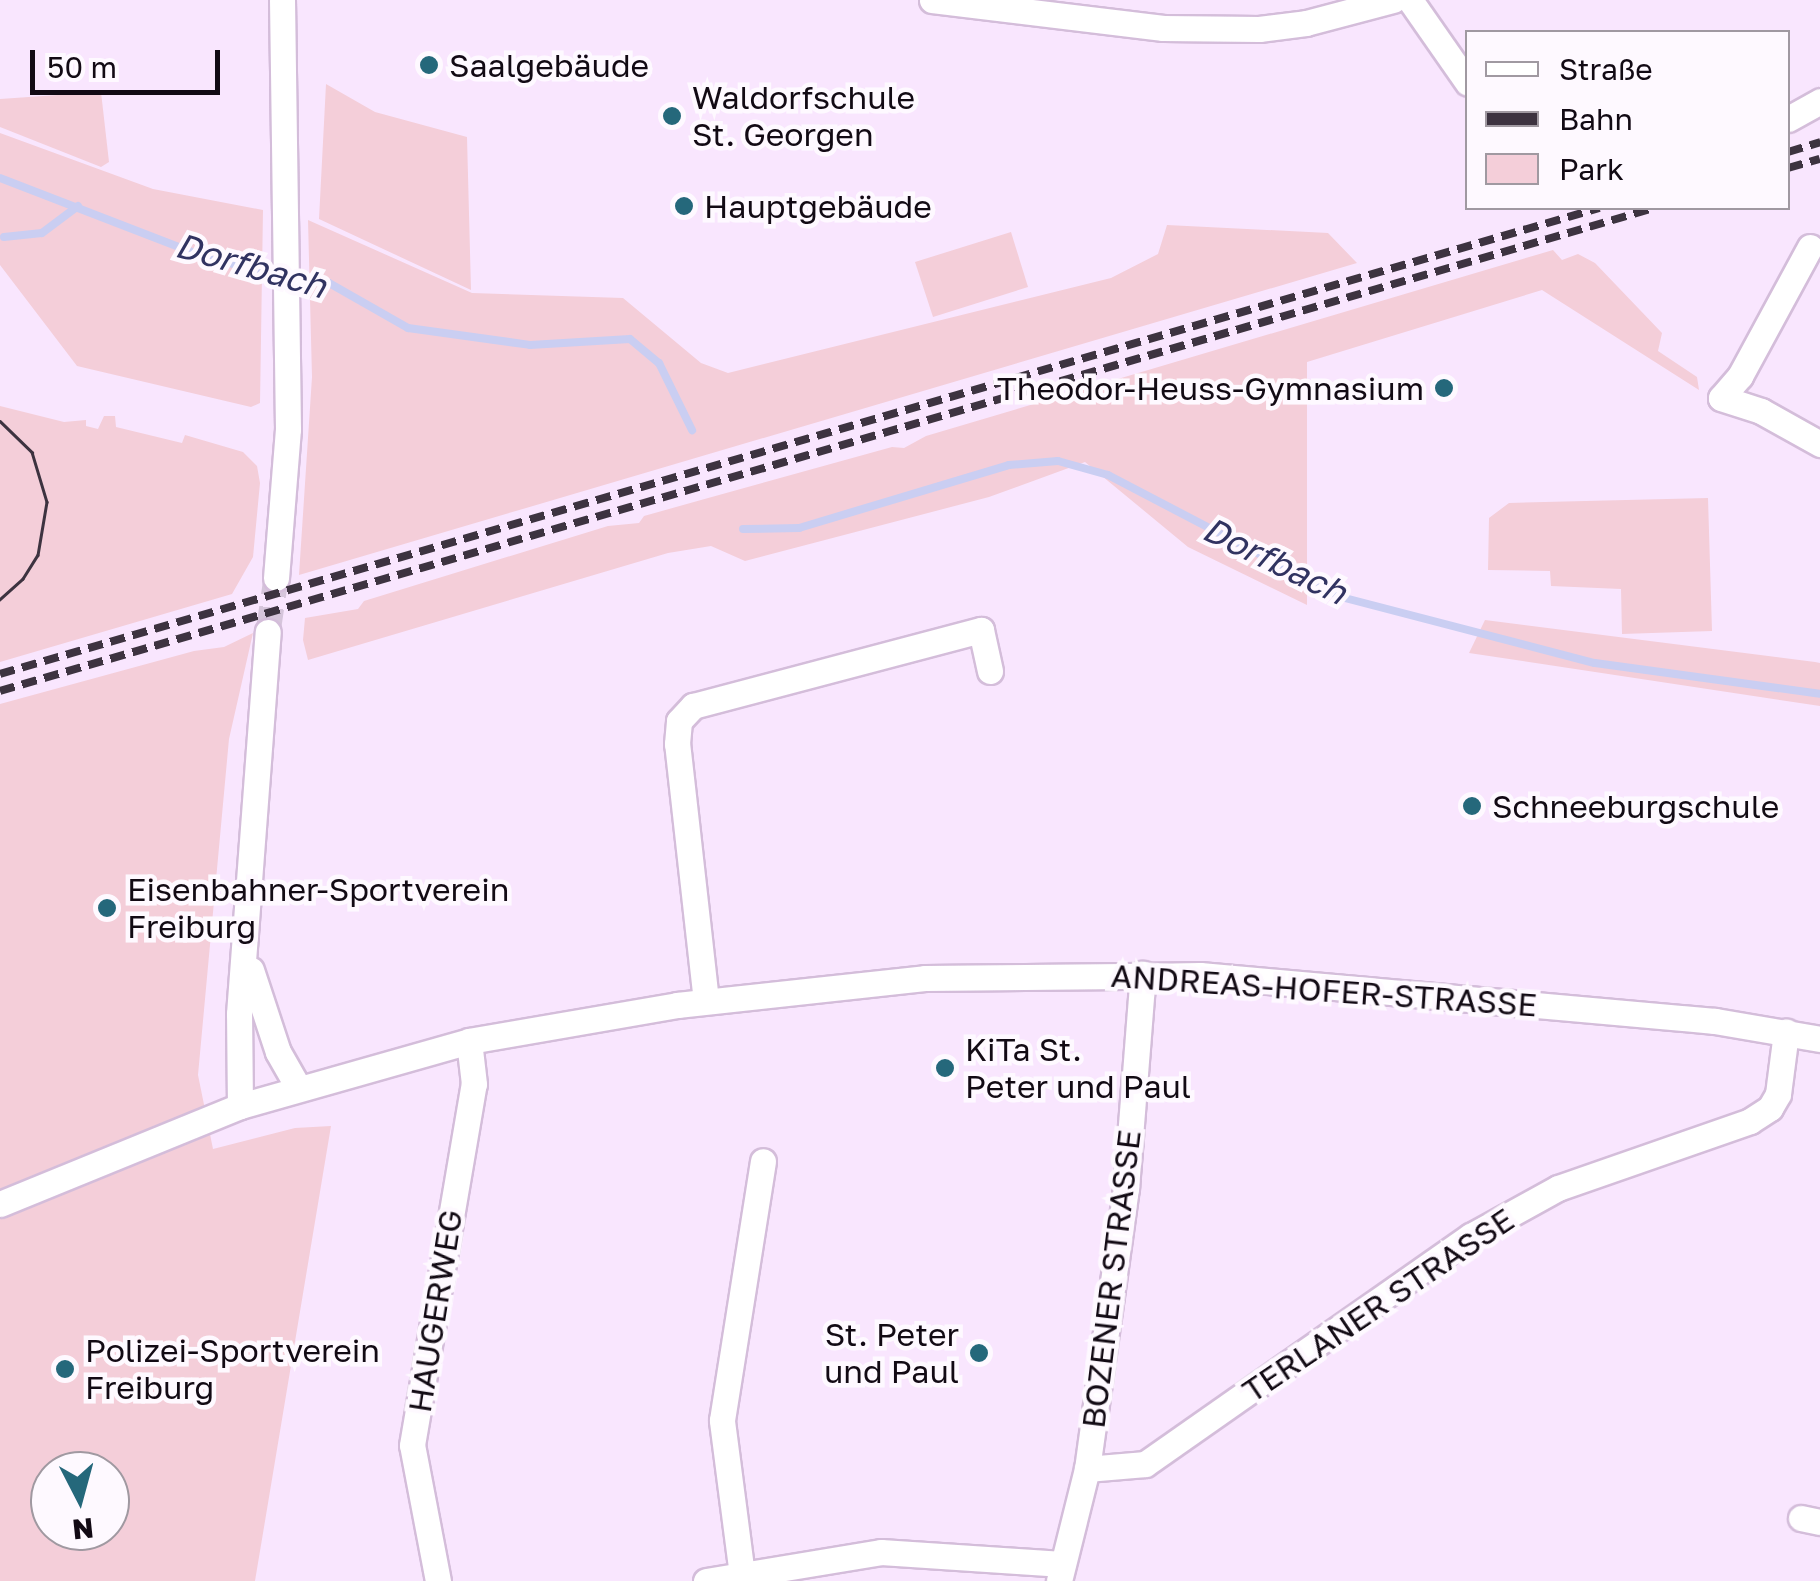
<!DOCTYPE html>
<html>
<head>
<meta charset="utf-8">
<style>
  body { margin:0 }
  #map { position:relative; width:1820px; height:1581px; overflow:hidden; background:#f9e6fe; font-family:"Golos Text",sans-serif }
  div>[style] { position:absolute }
  .green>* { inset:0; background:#f4ced9 }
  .stream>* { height:8px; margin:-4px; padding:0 4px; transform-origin:4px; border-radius:4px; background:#cacef2 }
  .minor-tunnel>* { height:25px; margin-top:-12.5px; transform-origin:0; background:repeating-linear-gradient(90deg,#d6c5db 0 25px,transparent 0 37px) }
  .roads { filter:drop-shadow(2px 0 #d4bdda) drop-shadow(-2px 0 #d4bdda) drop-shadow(0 2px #d4bdda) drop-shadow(0 -2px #d4bdda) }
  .minor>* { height:25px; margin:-12.5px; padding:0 12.5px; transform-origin:12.5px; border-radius:12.5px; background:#fff }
  .tram>* { height:2.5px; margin:-1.25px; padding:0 1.25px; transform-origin:1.25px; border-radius:1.25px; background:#3d3340 }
  .rail>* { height:8px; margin-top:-4px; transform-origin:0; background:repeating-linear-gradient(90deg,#3d3340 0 15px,transparent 0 23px) }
  .dots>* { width:28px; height:28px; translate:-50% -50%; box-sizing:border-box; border:5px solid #fef9ff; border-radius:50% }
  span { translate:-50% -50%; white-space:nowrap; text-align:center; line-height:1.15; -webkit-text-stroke:9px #fef9ff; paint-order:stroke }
  .poi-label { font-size:32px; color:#120a14 }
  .left { translate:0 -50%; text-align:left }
  .right { translate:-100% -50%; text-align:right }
  .street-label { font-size:32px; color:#120a14 }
  .water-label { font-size:35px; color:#313361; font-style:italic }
  .legend { position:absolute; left:1465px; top:30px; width:325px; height:180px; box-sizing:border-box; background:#fef9ff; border:2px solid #a099a1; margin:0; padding:12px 18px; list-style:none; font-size:30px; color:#120a14 }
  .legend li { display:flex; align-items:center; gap:20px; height:50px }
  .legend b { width:50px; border:2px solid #a099a1 }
  .north { position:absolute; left:30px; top:1451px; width:100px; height:100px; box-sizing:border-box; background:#fef9ff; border:2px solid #a099a1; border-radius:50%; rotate:174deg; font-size:28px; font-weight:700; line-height:40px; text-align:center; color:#120a14 }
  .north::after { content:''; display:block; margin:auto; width:35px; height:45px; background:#25687b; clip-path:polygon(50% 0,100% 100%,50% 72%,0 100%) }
  .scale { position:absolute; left:30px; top:50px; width:190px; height:45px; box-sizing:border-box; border:5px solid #120a14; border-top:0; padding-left:12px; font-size:30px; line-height:35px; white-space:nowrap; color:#120a14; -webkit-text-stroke:8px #fef9ff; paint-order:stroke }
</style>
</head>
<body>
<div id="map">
  <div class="green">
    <i style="clip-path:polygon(326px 84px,375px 112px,467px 137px,471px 290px,319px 219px)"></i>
    <i style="clip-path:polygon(101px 92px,109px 162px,101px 167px,0 127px,0 99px)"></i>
    <i style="clip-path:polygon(0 133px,153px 189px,263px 210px,260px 403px,251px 407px,77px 366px,0 265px)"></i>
    <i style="clip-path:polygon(308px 220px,472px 293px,623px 298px,701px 363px,728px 373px,1111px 278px,1158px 254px,1167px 225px,1328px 233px,1357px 263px,299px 575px,312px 377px)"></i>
    <i style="clip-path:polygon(1011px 232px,1028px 287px,933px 317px,915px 262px)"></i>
    <i style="clip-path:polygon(1553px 250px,1562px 260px,1578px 254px,1595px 263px,1662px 333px,1658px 351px,1697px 377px,1699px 390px,1542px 290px,1307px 362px,1307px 605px,1188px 547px,1085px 462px,989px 497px,745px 561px,711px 546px,668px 553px,308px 660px,303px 640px,305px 618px,358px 609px,364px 601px,608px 526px,639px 523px,644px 516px,701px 500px,892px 447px,904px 448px,926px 436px)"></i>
    <i style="clip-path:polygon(0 406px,64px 422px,86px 420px,86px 426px,98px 429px,104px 416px,115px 416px,116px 427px,182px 443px,185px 435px,243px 452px,257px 466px,260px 483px,253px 557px,232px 594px,0 662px)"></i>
    <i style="clip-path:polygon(1708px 498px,1712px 631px,1622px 634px,1621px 589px,1551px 586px,1550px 571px,1488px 570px,1489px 518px,1509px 503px)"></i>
    <i style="clip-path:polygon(1485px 620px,1815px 662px,1820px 663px,1820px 706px,1469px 653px)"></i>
    <i style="clip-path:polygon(evenodd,253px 633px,229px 739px,198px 1075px,213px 1149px,295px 1128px,331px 1126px,255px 1581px,0 1581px,0 704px,194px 651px,224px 647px,253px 633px,50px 1471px,110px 1471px,110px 1531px,50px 1531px,50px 1471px)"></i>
  </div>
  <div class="stream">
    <i style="left:0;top:178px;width:228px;rotate:21.1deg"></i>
    <i style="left:213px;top:260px;width:118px;rotate:11.2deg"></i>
    <i style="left:329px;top:283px;width:91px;rotate:29.7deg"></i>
    <i style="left:408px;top:328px;width:123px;rotate:7.9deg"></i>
    <i style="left:530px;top:345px;width:100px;rotate:-3.4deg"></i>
    <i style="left:630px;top:339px;width:38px;rotate:40deg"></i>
    <i style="left:659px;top:363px;width:75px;rotate:63.8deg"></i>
    <i style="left:4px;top:237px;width:38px;rotate:-6deg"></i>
    <i style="left:42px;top:233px;width:45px;rotate:-36.9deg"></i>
    <i style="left:743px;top:529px;width:56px;rotate:-1deg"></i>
    <i style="left:799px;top:528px;width:219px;rotate:-16.7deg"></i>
    <i style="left:1009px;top:465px;width:49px;rotate:-4.7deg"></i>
    <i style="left:1058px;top:461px;width:52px;rotate:15.6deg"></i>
    <i style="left:1108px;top:475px;width:263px;rotate:27.6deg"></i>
    <i style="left:1341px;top:597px;width:262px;rotate:14.6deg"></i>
    <i style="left:1595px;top:663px;width:227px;rotate:7.8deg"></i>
  </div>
  <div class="minor-tunnel">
    <i style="left:268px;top:632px;width:55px;rotate:-81.6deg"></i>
  </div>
  <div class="roads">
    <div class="minor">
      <i style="left:932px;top:0;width:233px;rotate:6.9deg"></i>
      <i style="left:1163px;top:28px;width:96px;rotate:0.6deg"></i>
      <i style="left:1259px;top:29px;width:47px;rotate:-7.3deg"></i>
      <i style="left:1306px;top:23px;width:90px;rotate:-14.8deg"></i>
      <i style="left:1410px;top:0;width:101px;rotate:55.1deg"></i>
      <i style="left:1788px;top:119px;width:37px;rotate:-29deg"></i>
      <i style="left:1810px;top:247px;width:147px;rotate:118.5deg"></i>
      <i style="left:1740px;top:376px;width:29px;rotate:131deg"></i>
      <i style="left:1721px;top:398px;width:42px;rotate:18deg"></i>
      <i style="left:1761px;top:411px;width:68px;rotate:29.2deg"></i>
      <i style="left:276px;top:578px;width:149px;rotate:-85.4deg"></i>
      <i style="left:288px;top:429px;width:429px;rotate:-90.8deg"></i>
      <i style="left:251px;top:970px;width:86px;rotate:71.8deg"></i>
      <i style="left:278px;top:1052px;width:40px;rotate:60.3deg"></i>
      <i style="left:706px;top:1001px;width:259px;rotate:-96.4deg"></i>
      <i style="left:677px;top:744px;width:23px;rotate:-85deg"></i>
      <i style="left:679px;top:721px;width:21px;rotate:-47deg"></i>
      <i style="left:693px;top:706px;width:298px;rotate:-14.8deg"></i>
      <i style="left:981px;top:630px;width:42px;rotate:77.6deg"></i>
      <i style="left:240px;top:1106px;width:92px;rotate:-90.6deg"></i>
      <i style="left:239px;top:1014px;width:383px;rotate:-85.7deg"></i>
      <i style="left:0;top:1204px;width:259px;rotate:-22.2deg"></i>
      <i style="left:240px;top:1106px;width:238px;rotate:-15.8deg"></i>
      <i style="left:469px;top:1041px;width:211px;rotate:-9.8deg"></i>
      <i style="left:677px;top:1005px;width:249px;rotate:-6.2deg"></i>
      <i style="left:925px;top:978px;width:275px;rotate:-0.6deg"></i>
      <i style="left:1200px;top:975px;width:517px;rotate:5.1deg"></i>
      <i style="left:1715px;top:1021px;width:107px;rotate:9.7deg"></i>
      <i style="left:1087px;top:1469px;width:58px;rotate:-4.9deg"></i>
      <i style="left:1145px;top:1464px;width:398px;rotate:-35deg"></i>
      <i style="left:1471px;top:1236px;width:99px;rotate:-28.9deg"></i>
      <i style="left:1558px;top:1188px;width:203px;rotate:-19.2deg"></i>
      <i style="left:1750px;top:1121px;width:24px;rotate:-33deg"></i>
      <i style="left:1770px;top:1108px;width:16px;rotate:-60deg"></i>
      <i style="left:1778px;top:1094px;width:63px;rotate:-82.6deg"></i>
      <i style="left:1801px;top:1518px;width:19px;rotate:12deg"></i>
      <i style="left:742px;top:1575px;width:156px;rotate:-97.4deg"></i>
      <i style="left:722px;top:1420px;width:262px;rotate:-81deg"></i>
      <i style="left:438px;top:1581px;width:138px;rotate:-100.8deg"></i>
      <i style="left:412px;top:1445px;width:366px;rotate:-80.3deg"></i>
      <i style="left:474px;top:1084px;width:43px;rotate:-96.6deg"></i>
      <i style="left:706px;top:1581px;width:177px;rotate:-9.4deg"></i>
      <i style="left:881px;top:1552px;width:182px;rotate:3.8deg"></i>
      <i style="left:1059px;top:1581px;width:115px;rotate:-76deg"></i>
      <i style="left:1087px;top:1469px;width:284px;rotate:-82.1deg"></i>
      <i style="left:1126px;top:1188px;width:215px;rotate:-85.5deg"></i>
    </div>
  </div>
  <div class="tram">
    <i style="left:0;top:421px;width:45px;rotate:44.1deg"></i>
    <i style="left:32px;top:452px;width:52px;rotate:73.3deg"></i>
    <i style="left:47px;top:502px;width:54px;rotate:99.6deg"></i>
    <i style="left:38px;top:555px;width:28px;rotate:122deg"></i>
    <i style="left:23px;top:579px;width:31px;rotate:138deg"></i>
  </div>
  <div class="rail">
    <i style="left:1788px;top:152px;width:34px;rotate:-17deg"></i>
    <i style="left:1788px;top:168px;width:33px;rotate:-16deg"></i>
    <i style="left:0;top:674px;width:1666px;rotate:-16.25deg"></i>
    <i style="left:0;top:691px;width:1723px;rotate:-16.28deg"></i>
  </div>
  <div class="dots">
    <i style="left:429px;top:65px;background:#25687b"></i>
    <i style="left:672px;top:116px;background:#25687b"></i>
    <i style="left:684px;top:206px;background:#25687b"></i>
    <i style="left:1444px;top:388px;background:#25687b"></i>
    <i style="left:1472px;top:806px;background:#25687b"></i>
    <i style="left:107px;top:908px;background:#25687b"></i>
    <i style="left:945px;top:1068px;background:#25687b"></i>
    <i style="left:979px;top:1353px;background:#25687b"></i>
    <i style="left:65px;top:1369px;background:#25687b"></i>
  </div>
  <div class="poi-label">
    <span class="left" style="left:449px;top:65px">Saalgebäude</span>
    <span class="left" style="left:692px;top:116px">Waldorfschule<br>St. Georgen</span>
    <span class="left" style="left:704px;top:206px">Hauptgebäude</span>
    <span class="right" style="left:1424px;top:388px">Theodor-Heuss-Gymnasium</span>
    <span class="left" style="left:1492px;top:806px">Schneeburgschule</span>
    <span class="left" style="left:127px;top:908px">Eisenbahner-Sportverein<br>Freiburg</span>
    <span class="left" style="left:965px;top:1068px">KiTa St.<br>Peter und Paul</span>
    <span class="right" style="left:959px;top:1353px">St. Peter<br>und Paul</span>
    <span class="left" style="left:85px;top:1369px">Polizei-Sportverein<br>Freiburg</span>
  </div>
  <div class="street-label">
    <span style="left:1324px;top:990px;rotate:4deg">ANDREAS-HOFER-STRASSE</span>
    <span style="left:1111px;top:1279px;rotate:-83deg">BOZENER STRASSE</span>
    <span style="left:1378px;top:1305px;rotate:-34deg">TERLANER STRASSE</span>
    <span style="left:435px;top:1311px;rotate:-81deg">HAUGERWEG</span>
  </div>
  <div class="water-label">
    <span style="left:251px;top:265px;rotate:16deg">Dorfbach</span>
    <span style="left:1275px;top:560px;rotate:26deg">Dorfbach</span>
  </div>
  <ul class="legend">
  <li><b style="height:12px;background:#fff"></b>Straße</li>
  <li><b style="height:12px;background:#3d3340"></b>Bahn</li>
  <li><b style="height:28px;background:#f4ced9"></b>Park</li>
  </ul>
  <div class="north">N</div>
  <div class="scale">50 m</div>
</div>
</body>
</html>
